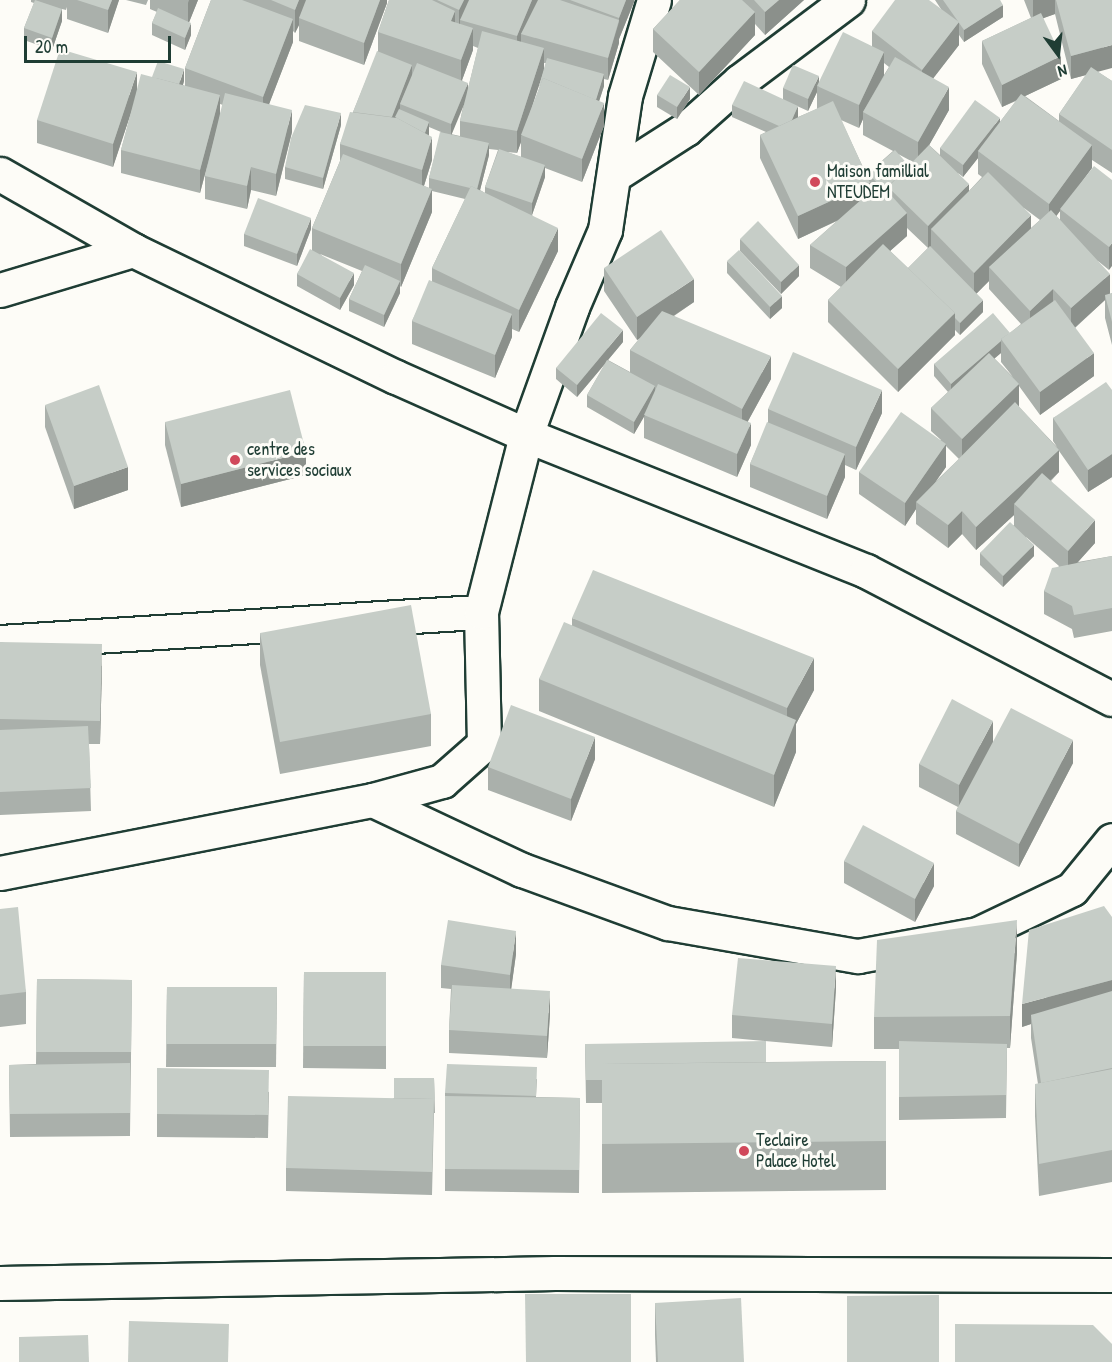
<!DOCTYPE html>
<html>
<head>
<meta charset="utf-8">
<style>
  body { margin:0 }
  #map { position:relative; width:1112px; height:1362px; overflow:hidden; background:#fdfcf7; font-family:"Patrick Hand",sans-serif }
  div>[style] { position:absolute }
  .roads { filter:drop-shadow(2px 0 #1f3d34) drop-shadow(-2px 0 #1f3d34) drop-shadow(0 2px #1f3d34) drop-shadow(0 -2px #1f3d34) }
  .street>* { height:33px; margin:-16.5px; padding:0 16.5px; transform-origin:16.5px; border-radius:16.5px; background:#fdfcf7 }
  .wall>* { inset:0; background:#aab0ab }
  .shaded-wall>* { inset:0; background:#8b908b }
  .building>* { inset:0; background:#c6cdc7 }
  .dots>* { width:16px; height:16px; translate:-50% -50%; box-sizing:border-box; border:3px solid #fdfcf7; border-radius:50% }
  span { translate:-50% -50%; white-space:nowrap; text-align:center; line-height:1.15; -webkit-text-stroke:6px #fdfcf7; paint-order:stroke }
  .poi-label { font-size:18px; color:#1f3d34 }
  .left { translate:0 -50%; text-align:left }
  .north { position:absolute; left:1028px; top:24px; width:60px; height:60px; -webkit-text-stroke:4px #fdfcf7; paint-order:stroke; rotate:165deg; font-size:16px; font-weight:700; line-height:24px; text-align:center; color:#1f3d34 }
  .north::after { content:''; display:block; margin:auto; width:21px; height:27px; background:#1f3d34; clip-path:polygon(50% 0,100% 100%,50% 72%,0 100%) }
  .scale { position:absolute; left:24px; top:36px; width:147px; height:27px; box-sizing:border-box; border:3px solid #1f3d34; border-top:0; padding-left:8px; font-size:18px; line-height:21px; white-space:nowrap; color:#1f3d34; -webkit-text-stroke:4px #fdfcf7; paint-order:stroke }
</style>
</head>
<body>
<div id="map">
  <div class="roads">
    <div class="street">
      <i style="left:0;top:174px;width:153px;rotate:29.7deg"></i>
      <i style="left:133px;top:250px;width:292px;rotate:25.8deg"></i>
      <i style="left:396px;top:377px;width:142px;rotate:24deg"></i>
      <i style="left:526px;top:435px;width:366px;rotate:21.8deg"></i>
      <i style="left:866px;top:571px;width:277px;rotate:27.5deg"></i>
      <i style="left:614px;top:175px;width:85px;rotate:-32.6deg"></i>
      <i style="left:686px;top:129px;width:72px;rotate:-41.6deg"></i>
      <i style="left:740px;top:81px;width:135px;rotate:-36.9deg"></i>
      <i style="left:0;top:290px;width:139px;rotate:-16.7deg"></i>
      <i style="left:0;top:642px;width:482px;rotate:-3.6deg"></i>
      <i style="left:373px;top:800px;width:165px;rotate:25.2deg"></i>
      <i style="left:522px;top:870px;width:155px;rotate:20deg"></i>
      <i style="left:668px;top:923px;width:193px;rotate:9.9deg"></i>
      <i style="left:858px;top:956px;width:122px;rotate:-10.4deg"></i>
      <i style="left:978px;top:934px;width:104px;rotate:-25.6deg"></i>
      <i style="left:1072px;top:889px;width:63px;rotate:-50.8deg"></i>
      <i style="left:0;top:873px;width:380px;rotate:-11.1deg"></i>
      <i style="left:373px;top:800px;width:72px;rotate:-15.4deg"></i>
      <i style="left:442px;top:781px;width:56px;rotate:-41.4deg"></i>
      <i style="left:484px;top:744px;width:132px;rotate:-91.3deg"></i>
      <i style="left:481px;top:612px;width:183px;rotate:-75.7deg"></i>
      <i style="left:526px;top:435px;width:136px;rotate:-70.2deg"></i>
      <i style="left:572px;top:307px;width:84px;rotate:-66.8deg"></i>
      <i style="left:605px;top:230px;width:135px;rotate:-81.5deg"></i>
      <i style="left:625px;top:96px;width:100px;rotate:-73.2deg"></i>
      <i style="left:0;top:1283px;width:555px;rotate:-1.03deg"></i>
      <i style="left:555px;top:1273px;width:557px;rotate:0.21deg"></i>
    </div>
  </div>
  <div class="wall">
    <i style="clip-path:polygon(31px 0,119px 0,108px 33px,67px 19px,67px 7px,66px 10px,62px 9px,62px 21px,52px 50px,24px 40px,24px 28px,34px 3px,31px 2px)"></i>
    <i style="clip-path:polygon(126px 0,148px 0,146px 5px)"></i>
    <i style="clip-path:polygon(150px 0,198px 0,189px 22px,191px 35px,185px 50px,152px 35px,152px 23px,157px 12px,150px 9px)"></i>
    <i style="clip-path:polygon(evenodd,211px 0,387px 0,387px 3px,364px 65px,299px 41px,299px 25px,295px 33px,293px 31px,293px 42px,269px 104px,292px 132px,276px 196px,251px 190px,247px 209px,205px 199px,205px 176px,209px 159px,200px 193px,121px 173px,121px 150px,133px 106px,113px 167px,37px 143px,37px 120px,137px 93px,152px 77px,184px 81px,183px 85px,185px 86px,185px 68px,211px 0,220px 104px,223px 105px,220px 115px,220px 104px)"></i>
    <i style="clip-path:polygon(evenodd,389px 0,634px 0,634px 2px,619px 39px,619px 43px,608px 80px,604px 79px,604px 86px,599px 101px,604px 126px,582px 182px,545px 168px,545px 177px,532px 215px,558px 251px,519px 332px,512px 329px,512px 337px,495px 378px,412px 344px,412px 321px,432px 281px,432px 268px,465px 199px,432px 191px,432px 212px,401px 287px,400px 286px,400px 293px,384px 327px,349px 311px,349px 299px,362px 271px,320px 254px,354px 285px,340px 310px,297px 286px,297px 274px,312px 250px,312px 228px,340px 161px,340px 144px,378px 51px,378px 32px,389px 0,473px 46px,478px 48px,468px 89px,462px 80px,473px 50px,473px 46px,389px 0,544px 63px,546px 63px,539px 89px,532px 108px,544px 63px,389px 0,464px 103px,460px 121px,460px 136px,451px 134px,464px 103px,389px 0,429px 127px,441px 132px,429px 178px,429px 188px,424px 186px,432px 160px,429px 136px,429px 127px,389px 0,521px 142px,521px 157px,507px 152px,517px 153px,521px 142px,389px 0,489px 149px,498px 150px,485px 187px,485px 193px,480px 190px,489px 155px,489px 149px)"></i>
    <i style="clip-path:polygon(680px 0,804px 0,765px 35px,755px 24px,755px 35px,699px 95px,653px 52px,653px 29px)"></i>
    <i style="clip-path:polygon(evenodd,935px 0,1000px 0,1003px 17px,964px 42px,959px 35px,959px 45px,933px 78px,949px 110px,929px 145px,940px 155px,940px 148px,1000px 122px,1016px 101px,1002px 107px,982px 64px,982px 41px,1031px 18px,1024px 0,1112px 0,1098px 72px,1112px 81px,1112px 173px,1092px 160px,1092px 168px,1079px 186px,1112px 180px,1109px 270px,1098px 261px,1110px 294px,1112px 293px,1112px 345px,1105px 318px,1105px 300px,1075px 328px,1094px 376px,1040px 415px,1019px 386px,1019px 407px,1057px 447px,1053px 441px,1053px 418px,1112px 390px,1112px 477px,1088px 492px,1059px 451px,1059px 472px,1051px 481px,1095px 543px,1078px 562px,1112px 556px,1112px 631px,1074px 638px,1072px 629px,1044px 614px,1044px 591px,1059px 566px,1026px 537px,1034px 556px,1003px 587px,980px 565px,980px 553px,1014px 525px,1014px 515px,976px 550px,962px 534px,948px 548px,916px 524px,916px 509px,905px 526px,859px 494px,859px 472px,941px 440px,931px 431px,931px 408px,948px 392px,934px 376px,934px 364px,1010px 333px,1021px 324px,989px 289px,989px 281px,976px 294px,983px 312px,960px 335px,955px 330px,955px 335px,898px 392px,828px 322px,828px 300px,841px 287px,810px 268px,810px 245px,837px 221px,798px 239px,760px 158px,760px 135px,766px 132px,732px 117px,732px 105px,783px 99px,783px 88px,819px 83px,872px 46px,872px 31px,941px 9px,935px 0,1055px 14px,1071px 79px,1086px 75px,1059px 114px,1059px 121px,1025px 96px,1061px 79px,1043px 18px,1055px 14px,935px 0,884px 63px,889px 67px,884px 75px,884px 63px,935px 0,817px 92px,817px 109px,798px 117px,797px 106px,808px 111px,817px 92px,935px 0,863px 119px,863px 135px,893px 151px,868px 173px,868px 178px,841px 120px,859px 128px,863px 119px,935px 0,898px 154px,913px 162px,909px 166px,898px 154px,935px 0,978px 158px,978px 174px,982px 177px,969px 191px,958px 173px,963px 177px,978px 158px,935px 0,1024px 208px,1040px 220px,1031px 228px,1024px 208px,935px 0,1060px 211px,1060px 220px,1056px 216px,1060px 211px,935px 0,907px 228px,928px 248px,908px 268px,890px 251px,907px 236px,907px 228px,935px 0,1001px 353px,1001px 362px,1013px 377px,994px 358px,1001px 353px,935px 0,946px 446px,959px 459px,935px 482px,946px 467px,946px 446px)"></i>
    <i style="clip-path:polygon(657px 95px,690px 99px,677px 119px,657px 107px)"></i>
    <i style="clip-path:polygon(341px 125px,323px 189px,285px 179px,285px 167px)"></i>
    <i style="clip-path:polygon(311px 229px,297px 266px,244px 246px,244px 234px)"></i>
    <i style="clip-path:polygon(740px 239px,799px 276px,781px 294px,740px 251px)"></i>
    <i style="clip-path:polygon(727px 261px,782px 308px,770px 319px,727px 273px)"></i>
    <i style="clip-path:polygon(604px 268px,694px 302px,674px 316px,771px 379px,748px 421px,751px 445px,737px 477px,644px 438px,644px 416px,634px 434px,587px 407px,587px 395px,605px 364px,577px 397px,556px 379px,556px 368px,623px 342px,608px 360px,630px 372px,630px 350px,639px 339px,637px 340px,604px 291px)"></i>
    <i style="clip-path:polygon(45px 405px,128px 490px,74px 509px,45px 427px)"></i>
    <i style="clip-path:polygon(768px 409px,882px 413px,856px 470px,845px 465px,845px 477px,827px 519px,750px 487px,750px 464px,768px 423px)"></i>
    <i style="clip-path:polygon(165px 422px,306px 475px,181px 507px,165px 445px)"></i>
    <i style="clip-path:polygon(572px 618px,814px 690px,796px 724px,796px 752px,774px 807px,539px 711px,539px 679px,572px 625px)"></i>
    <i style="clip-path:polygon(260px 633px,431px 714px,431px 746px,280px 774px,260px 665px)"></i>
    <i style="clip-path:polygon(0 642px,102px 666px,100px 744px,89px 744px,91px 811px,0 815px)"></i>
    <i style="clip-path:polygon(993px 742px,1073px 763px,1019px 867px,956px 834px,956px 811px,958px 807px,919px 787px,919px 764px)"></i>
    <i style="clip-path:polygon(595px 759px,571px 821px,488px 790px,488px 767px)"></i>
    <i style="clip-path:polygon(844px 861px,934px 886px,915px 922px,844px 883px)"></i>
    <i style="clip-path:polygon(0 909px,26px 992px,26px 1024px,0 1027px)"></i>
    <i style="clip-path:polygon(1112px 917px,1112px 1182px,1039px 1196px,1035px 1116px,1035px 1084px,1038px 1084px,1031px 1038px,1031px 1024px,1022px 1027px)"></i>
    <i style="clip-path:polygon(1017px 952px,1010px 1048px,1007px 1048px,1006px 1118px,899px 1120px,899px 1049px,874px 1049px,874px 1017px)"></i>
    <i style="clip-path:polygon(516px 954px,511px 989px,550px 1014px,547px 1058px,449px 1053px,449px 1030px,451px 989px,441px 988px,441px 965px)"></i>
    <i style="clip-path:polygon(304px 972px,386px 972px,386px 1069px,303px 1068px)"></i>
    <i style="clip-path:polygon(37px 979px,132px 980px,130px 1136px,10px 1137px,9px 1065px,36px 1064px)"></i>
    <i style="clip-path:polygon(167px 987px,277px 987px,276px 1067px,166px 1067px)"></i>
    <i style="clip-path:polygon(836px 988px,832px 1047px,732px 1038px,732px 1015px)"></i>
    <i style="clip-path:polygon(585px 1044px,766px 1062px,886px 1061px,886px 1190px,602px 1193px,602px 1103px,586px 1103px)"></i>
    <i style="clip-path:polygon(157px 1068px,269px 1092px,268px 1138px,157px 1137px)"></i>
    <i style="clip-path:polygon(434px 1078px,435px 1113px,434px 1113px,432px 1195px,286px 1191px,286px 1168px,394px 1098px)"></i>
    <i style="clip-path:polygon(537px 1079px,536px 1097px,580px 1098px,579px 1193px,445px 1191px,445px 1093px)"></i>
    <i style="clip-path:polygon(655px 1303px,744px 1362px,656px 1362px,655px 1335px)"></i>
  </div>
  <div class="shaded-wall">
    <i style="clip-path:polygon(112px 0,119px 0,108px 33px,108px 10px)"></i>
    <i style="clip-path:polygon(189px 0,198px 0,188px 25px,188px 3px)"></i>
    <i style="clip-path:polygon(299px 0,309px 0,299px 18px,299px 25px,295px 33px,295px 10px)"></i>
    <i style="clip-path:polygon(380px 0,387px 0,387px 3px,364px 65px,364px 43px)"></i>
    <i style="clip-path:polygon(464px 0,475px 0,460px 20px,460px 30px,459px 33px,459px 10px)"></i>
    <i style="clip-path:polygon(532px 0,541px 0,521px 34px,521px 48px,517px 59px,517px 36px)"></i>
    <i style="clip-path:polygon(626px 0,634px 0,634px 2px,619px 39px,619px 43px,608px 80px,608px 58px,619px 22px,619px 18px)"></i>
    <i style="clip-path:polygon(779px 0,804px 0,765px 35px,765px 12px)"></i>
    <i style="clip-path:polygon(1033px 0,1055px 0,1055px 14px,1033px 22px)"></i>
    <i style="clip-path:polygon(1003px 5px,1003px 17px,964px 42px,964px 30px)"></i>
    <i style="clip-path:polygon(62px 9px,62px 21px,52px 50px,52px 38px)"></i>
    <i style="clip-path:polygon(455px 11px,455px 33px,451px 21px)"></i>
    <i style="clip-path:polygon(755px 12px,755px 35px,699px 95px,699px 72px)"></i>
    <i style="clip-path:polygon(293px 19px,293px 42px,263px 120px,263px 97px)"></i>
    <i style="clip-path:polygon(959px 22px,959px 45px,922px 93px,922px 70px)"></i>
    <i style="clip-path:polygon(191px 23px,191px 35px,185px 50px,185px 38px)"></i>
    <i style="clip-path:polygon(473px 28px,473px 50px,461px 83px,461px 60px)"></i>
    <i style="clip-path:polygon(1112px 45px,1112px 68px,1071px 79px,1071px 56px)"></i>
    <i style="clip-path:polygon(544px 48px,544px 71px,522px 136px,521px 135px,521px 142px,517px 153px,517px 131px)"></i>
    <i style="clip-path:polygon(884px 52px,884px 75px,863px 112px,863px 119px,859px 128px,859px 105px)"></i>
    <i style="clip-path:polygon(1061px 56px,1061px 79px,1002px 107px,1002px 85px)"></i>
    <i style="clip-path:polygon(412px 65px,412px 77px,400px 104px,400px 108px,393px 125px,388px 126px)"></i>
    <i style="clip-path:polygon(184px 69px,184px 81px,178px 100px,178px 88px)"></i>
    <i style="clip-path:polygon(137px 72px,137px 95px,113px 167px,113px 144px)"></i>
    <i style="clip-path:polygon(604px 74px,604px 86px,595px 114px,595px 102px)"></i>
    <i style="clip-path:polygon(819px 76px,819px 87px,817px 86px,817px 92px,808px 111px,808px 99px)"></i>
    <i style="clip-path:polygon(468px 83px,468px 95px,451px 136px,451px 124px)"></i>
    <i style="clip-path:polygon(690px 87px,690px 99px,677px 119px,677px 107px)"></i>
    <i style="clip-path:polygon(949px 87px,949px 110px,918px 165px,918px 142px)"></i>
    <i style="clip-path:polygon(220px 95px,220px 117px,200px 193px,200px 170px)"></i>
    <i style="clip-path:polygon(604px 103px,604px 126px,582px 182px,582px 159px)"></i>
    <i style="clip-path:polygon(798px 106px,798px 118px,787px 130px)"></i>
    <i style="clip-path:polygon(292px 110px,292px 132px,276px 196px,276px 174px)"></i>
    <i style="clip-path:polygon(341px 113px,341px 125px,323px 189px,323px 178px)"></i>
    <i style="clip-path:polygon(1000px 118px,1000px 130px,978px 151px,978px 158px,963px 177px,963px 165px)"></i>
    <i style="clip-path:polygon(429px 122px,429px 134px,423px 149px,423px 137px)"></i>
    <i style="clip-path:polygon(432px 137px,432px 160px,422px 192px,422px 170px)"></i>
    <i style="clip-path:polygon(489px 143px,489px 155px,477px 202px,477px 190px)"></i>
    <i style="clip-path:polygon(1092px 145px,1092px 168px,1061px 210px,1060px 209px,1060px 211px,1049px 226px,1049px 204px)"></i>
    <i style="clip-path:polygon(545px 165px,545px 177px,532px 215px,532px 203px)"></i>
    <i style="clip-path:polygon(251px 167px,251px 190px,247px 209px,247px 186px)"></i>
    <i style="clip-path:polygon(870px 183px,870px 205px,798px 239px,798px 216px)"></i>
    <i style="clip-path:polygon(969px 184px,969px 207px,931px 229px,931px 246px,928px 249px,928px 226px)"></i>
    <i style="clip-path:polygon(432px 189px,432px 212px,401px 287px,401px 264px)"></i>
    <i style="clip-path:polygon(907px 213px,907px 236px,846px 290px,846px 267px)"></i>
    <i style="clip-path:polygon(1031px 215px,1031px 238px,989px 267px,989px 281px,974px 296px,974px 273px)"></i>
    <i style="clip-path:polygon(311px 218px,311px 229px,297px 266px,297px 254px)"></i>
    <i style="clip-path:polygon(558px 228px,558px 251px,519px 332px,519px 310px)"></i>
    <i style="clip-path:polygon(1112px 243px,1112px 266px,1109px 270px,1109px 247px)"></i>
    <i style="clip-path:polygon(799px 265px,799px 276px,781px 294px,781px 282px)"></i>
    <i style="clip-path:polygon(354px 273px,354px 285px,340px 310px,340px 298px)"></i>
    <i style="clip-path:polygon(1110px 274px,1110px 296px,1105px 295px,1105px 300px,1071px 331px,1071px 308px)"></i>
    <i style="clip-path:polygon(694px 279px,694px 302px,637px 340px,637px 317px)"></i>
    <i style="clip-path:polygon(400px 281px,400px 293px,384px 327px,384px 315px)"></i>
    <i style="clip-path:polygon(1053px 289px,1053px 312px,1030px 334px,1030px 311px)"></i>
    <i style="clip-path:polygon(782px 296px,782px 308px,770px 319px,770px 307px)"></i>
    <i style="clip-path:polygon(983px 300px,983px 312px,960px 335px,960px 323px)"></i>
    <i style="clip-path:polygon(955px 313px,955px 335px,898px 392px,898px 369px)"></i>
    <i style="clip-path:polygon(512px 314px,512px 337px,495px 378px,495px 355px)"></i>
    <i style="clip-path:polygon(623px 330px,623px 342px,577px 397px,577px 385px)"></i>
    <i style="clip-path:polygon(1001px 341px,1001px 353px,951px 396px,951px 384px)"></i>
    <i style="clip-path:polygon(1094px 353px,1094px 376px,1040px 415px,1040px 392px)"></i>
    <i style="clip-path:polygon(771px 356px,771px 379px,742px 432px,742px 409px)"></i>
    <i style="clip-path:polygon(1019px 384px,1019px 407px,962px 462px,962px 439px)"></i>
    <i style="clip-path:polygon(655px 386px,655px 398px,634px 434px,634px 422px)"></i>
    <i style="clip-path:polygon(882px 390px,882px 413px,856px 470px,856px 447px)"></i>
    <i style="clip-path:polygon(751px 423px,751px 445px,737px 477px,737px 454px)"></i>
    <i style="clip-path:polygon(946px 444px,946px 467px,920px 504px,916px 502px,916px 509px,905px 526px,905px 503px)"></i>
    <i style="clip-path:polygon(1059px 450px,1059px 472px,1020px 509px,1014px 504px,1014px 515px,976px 550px,976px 527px)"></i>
    <i style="clip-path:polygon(306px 452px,306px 475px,181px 507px,181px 484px)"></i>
    <i style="clip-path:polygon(845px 454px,845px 477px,827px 519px,827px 496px)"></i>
    <i style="clip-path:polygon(1112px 454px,1112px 477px,1088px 492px,1088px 470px)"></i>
    <i style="clip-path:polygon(128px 467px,128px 490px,74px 509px,74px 486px)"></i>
    <i style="clip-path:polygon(962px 511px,962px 534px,948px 548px,948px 525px)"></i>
    <i style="clip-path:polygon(1095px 520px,1095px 543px,1068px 573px,1068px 551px)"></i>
    <i style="clip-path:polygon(1034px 545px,1034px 556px,1003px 587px,1003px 576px)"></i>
    <i style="clip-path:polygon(102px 644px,102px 666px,100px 744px,100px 721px)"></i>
    <i style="clip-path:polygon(814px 658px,814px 690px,796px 724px,796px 752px,774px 807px,774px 775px,787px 740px,787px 708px)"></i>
    <i style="clip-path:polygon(993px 721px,993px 744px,959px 808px,959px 785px)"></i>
    <i style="clip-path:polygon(595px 737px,595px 759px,571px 821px,571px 799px)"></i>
    <i style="clip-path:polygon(1073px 740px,1073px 763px,1019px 867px,1019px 844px)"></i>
    <i style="clip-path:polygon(934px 863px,934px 886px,915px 922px,915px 899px)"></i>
    <i style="clip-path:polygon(1017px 920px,1017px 952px,1010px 1048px,1010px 1016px)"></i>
    <i style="clip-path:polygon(516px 931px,516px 954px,510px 998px,510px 975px)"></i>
    <i style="clip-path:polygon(836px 966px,836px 988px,832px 1047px,832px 1024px)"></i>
    <i style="clip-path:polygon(1112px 980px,1112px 1002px,1031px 1015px,1031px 1024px,1022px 1027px,1022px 1004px)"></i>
    <i style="clip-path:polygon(550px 991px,550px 1014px,547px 1058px,547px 1036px)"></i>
  </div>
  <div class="building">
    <i style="clip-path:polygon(35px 0,62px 9px,52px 38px,24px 28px)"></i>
    <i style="clip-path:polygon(77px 0,112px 0,108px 10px)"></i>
    <i style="clip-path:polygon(211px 0,242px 0,293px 19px,263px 97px,185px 68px)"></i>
    <i style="clip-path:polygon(271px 0,299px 0,295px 10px)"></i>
    <i style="clip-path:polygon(306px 0,380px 0,364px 43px,299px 18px)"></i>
    <i style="clip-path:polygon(389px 0,432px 0,455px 11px,451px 21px,473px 28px,461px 60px,378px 32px)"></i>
    <i style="clip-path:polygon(437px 0,464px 0,459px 10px)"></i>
    <i style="clip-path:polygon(469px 0,532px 0,517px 36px,460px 20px)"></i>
    <i style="clip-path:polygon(538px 0,560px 0,619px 20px,608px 58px,521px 34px)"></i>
    <i style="clip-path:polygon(570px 0,626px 0,619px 18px)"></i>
    <i style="clip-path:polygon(680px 0,742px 0,755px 12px,699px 72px,653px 29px)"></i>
    <i style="clip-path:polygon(754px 0,779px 0,765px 12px)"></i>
    <i style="clip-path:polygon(895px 0,929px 0,959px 22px,922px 70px,872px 31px)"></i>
    <i style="clip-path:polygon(943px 0,1000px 0,1003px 5px,964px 30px)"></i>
    <i style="clip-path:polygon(1056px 0,1112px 0,1112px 45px,1071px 56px)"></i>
    <i style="clip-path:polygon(158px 8px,191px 23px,185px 38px,152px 23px)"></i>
    <i style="clip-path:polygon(1041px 13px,1061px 56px,1002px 85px,982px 41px)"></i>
    <i style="clip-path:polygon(482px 31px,544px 48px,517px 131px,460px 121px)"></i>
    <i style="clip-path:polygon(843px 32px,884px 52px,859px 105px,817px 86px)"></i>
    <i style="clip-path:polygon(60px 49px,137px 72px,113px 144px,37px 120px)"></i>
    <i style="clip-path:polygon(377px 51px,412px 65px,392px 117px,353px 112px)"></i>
    <i style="clip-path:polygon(895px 57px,949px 87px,918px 142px,863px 112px)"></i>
    <i style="clip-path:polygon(547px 58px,604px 74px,596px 100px,543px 78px,540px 86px,539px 86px)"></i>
    <i style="clip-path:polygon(158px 61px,184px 69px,179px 84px,152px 77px)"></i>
    <i style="clip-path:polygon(417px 63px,468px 83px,451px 124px,400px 104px)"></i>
    <i style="clip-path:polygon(793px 65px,819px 76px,808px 99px,783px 88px)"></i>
    <i style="clip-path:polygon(1091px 67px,1112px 81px,1112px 150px,1059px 114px)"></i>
    <i style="clip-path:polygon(141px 74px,220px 95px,200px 170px,121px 150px)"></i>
    <i style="clip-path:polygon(670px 75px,690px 87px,677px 107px,657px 95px)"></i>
    <i style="clip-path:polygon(543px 78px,604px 103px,582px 159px,521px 135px)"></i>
    <i style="clip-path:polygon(744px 81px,798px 106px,792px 120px,779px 126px,732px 105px)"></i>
    <i style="clip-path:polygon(225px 93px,292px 110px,276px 174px,251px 167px,247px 186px,205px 176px)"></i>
    <i style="clip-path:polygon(1021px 94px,1092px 145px,1049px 204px,978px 151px)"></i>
    <i style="clip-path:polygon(975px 100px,1000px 118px,963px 165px,940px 148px)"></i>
    <i style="clip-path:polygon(833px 101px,870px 183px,798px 216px,760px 135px)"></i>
    <i style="clip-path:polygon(305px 105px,341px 113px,323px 178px,285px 167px,291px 138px)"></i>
    <i style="clip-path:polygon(399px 109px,429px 122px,425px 133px,395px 117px)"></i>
    <i style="clip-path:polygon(350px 112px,397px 118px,432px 137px,422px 170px,340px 144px)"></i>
    <i style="clip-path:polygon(440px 132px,489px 143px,477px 189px,471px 186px,470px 188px,429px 178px)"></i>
    <i style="clip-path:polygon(929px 145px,969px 184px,928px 226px,888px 187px)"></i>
    <i style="clip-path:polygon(499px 149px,545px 165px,532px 203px,485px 187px)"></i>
    <i style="clip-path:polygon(895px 150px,909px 166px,885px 189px,880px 183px,878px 184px,868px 173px)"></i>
    <i style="clip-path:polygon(343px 154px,432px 189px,401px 264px,312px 228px)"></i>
    <i style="clip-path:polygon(1094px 166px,1112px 180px,1112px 243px,1109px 247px,1060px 209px)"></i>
    <i style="clip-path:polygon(988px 172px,1031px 215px,974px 273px,931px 229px)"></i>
    <i style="clip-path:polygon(880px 183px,907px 213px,846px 267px,810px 245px)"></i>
    <i style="clip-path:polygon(471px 186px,558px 228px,519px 310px,432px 268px)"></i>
    <i style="clip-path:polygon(258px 198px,311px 218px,297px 254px,244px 234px)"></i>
    <i style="clip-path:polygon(1051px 210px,1110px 274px,1071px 308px,1053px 289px,1030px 311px,989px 267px)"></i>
    <i style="clip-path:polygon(758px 221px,799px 265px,781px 282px,740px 239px)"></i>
    <i style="clip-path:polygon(661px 230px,694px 279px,637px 317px,604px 268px)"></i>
    <i style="clip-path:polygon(883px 244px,955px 313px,898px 369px,828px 300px)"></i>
    <i style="clip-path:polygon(930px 246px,983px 300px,960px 323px,955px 318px,955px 313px,908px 268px)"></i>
    <i style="clip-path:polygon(310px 249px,354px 273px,340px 298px,297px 274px)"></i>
    <i style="clip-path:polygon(739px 250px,782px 296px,770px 307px,727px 261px)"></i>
    <i style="clip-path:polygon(365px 265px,400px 281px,384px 315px,349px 299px)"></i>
    <i style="clip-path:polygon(429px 280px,512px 314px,495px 355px,412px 321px)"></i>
    <i style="clip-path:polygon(1112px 293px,1112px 322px,1105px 295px)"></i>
    <i style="clip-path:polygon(1055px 300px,1094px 353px,1040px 392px,1001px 339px)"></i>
    <i style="clip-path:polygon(662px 311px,771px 356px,742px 409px,630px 350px)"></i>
    <i style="clip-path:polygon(601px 313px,623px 330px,577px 385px,556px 368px)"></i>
    <i style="clip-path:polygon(993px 313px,1010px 333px,1001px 339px,1001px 341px,951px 384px,934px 364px)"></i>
    <i style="clip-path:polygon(793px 352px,882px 390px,856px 447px,768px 409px)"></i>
    <i style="clip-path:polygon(989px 353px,1019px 384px,962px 439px,931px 408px)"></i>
    <i style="clip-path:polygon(607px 360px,655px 386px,634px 422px,587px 395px)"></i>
    <i style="clip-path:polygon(1106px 382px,1112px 390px,1112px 454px,1088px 470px,1053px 418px)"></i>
    <i style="clip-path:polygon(658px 384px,751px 423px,737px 454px,644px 415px)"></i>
    <i style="clip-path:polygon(99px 385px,128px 467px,74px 486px,45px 405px)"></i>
    <i style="clip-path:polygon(290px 390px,306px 452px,181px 484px,165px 422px)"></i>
    <i style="clip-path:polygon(1015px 402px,1059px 450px,976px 527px,962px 511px,948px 525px,916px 502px)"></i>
    <i style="clip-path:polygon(901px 412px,946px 444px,905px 503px,859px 472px)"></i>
    <i style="clip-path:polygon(767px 422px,845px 454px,827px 496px,750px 464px)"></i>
    <i style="clip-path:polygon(1042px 473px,1095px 520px,1068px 551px,1014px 504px)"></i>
    <i style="clip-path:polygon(1010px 522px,1034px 545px,1003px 576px,980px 553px)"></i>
    <i style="clip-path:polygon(1112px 556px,1112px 608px,1074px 615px,1072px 606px,1044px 591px,1052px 568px)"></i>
    <i style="clip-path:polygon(593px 570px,814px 658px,787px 708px,572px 618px)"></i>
    <i style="clip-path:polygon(411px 605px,431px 714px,280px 742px,260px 633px)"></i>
    <i style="clip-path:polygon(564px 622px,796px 720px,774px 775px,539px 679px)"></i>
    <i style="clip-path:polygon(0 642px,102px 644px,100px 721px,0 719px)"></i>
    <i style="clip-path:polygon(952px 699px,993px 721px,959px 785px,919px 764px)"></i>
    <i style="clip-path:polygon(511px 705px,595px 737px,571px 799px,488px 767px)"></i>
    <i style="clip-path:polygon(1011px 708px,1073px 740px,1019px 844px,956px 811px)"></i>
    <i style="clip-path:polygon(88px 726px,91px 788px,0 792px,0 730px)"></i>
    <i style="clip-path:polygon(863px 825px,934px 863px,915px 899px,844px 861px)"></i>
    <i style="clip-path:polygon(1104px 906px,1112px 917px,1112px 980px,1022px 1004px,1029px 930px)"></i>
    <i style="clip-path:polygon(18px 907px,26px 992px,0 995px,0 909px)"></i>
    <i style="clip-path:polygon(448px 920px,516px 931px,510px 975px,441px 965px)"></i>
    <i style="clip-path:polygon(1017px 920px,1010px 1016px,874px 1017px,877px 940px)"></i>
    <i style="clip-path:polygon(738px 958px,836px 966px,832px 1024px,732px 1015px)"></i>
    <i style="clip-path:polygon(304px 972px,386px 972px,386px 1046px,303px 1046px)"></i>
    <i style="clip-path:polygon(37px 979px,132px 980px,131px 1052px,36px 1052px)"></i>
    <i style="clip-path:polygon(452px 985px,550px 991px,547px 1036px,449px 1030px)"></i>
    <i style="clip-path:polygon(167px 987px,277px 987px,276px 1044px,166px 1044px)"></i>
    <i style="clip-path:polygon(1112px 991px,1112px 1068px,1041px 1083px,1031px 1015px)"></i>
    <i style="clip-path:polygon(766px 1041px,766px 1062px,602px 1064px,602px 1080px,586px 1080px,585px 1044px)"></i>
    <i style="clip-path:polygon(899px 1041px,1007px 1044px,1006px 1095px,899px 1097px)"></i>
    <i style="clip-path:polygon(886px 1061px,886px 1141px,602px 1144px,602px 1064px)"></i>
    <i style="clip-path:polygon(130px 1063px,130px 1113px,10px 1114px,9px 1065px)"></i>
    <i style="clip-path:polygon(447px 1064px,537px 1067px,536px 1096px,445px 1093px)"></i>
    <i style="clip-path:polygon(157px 1068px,269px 1070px,268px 1115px,157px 1114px)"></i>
    <i style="clip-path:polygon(1112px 1069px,1112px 1150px,1039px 1164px,1035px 1084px)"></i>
    <i style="clip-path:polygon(394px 1078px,434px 1078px,435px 1101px,434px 1099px,394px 1098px)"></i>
    <i style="clip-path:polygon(288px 1096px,434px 1099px,432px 1172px,286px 1168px)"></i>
    <i style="clip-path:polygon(445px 1096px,580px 1098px,579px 1170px,445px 1169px)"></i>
    <i style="clip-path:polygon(525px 1294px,631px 1294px,631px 1362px,526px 1362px)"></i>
    <i style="clip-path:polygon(939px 1295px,939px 1362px,847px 1362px,847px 1296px)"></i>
    <i style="clip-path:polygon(741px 1298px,744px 1362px,658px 1362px,655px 1303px)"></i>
    <i style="clip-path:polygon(129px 1321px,229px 1324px,228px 1362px,128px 1362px)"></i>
    <i style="clip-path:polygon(955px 1324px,1093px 1325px,1112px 1344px,1112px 1362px,955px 1362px)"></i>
    <i style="clip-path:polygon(88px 1335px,89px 1362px,19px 1362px,19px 1337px)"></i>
  </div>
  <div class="dots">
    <i style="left:815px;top:182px;background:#d1495b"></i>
    <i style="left:235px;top:460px;background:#d1495b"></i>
    <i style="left:744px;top:1151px;background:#d1495b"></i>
  </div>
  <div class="poi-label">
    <span class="left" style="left:827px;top:182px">Maison famillial<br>NTEUDEM</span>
    <span class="left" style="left:247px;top:460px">centre des<br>services sociaux</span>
    <span class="left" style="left:756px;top:1151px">Teclaire<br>Palace Hotel</span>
  </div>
  <div class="north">N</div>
  <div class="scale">20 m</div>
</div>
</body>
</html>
